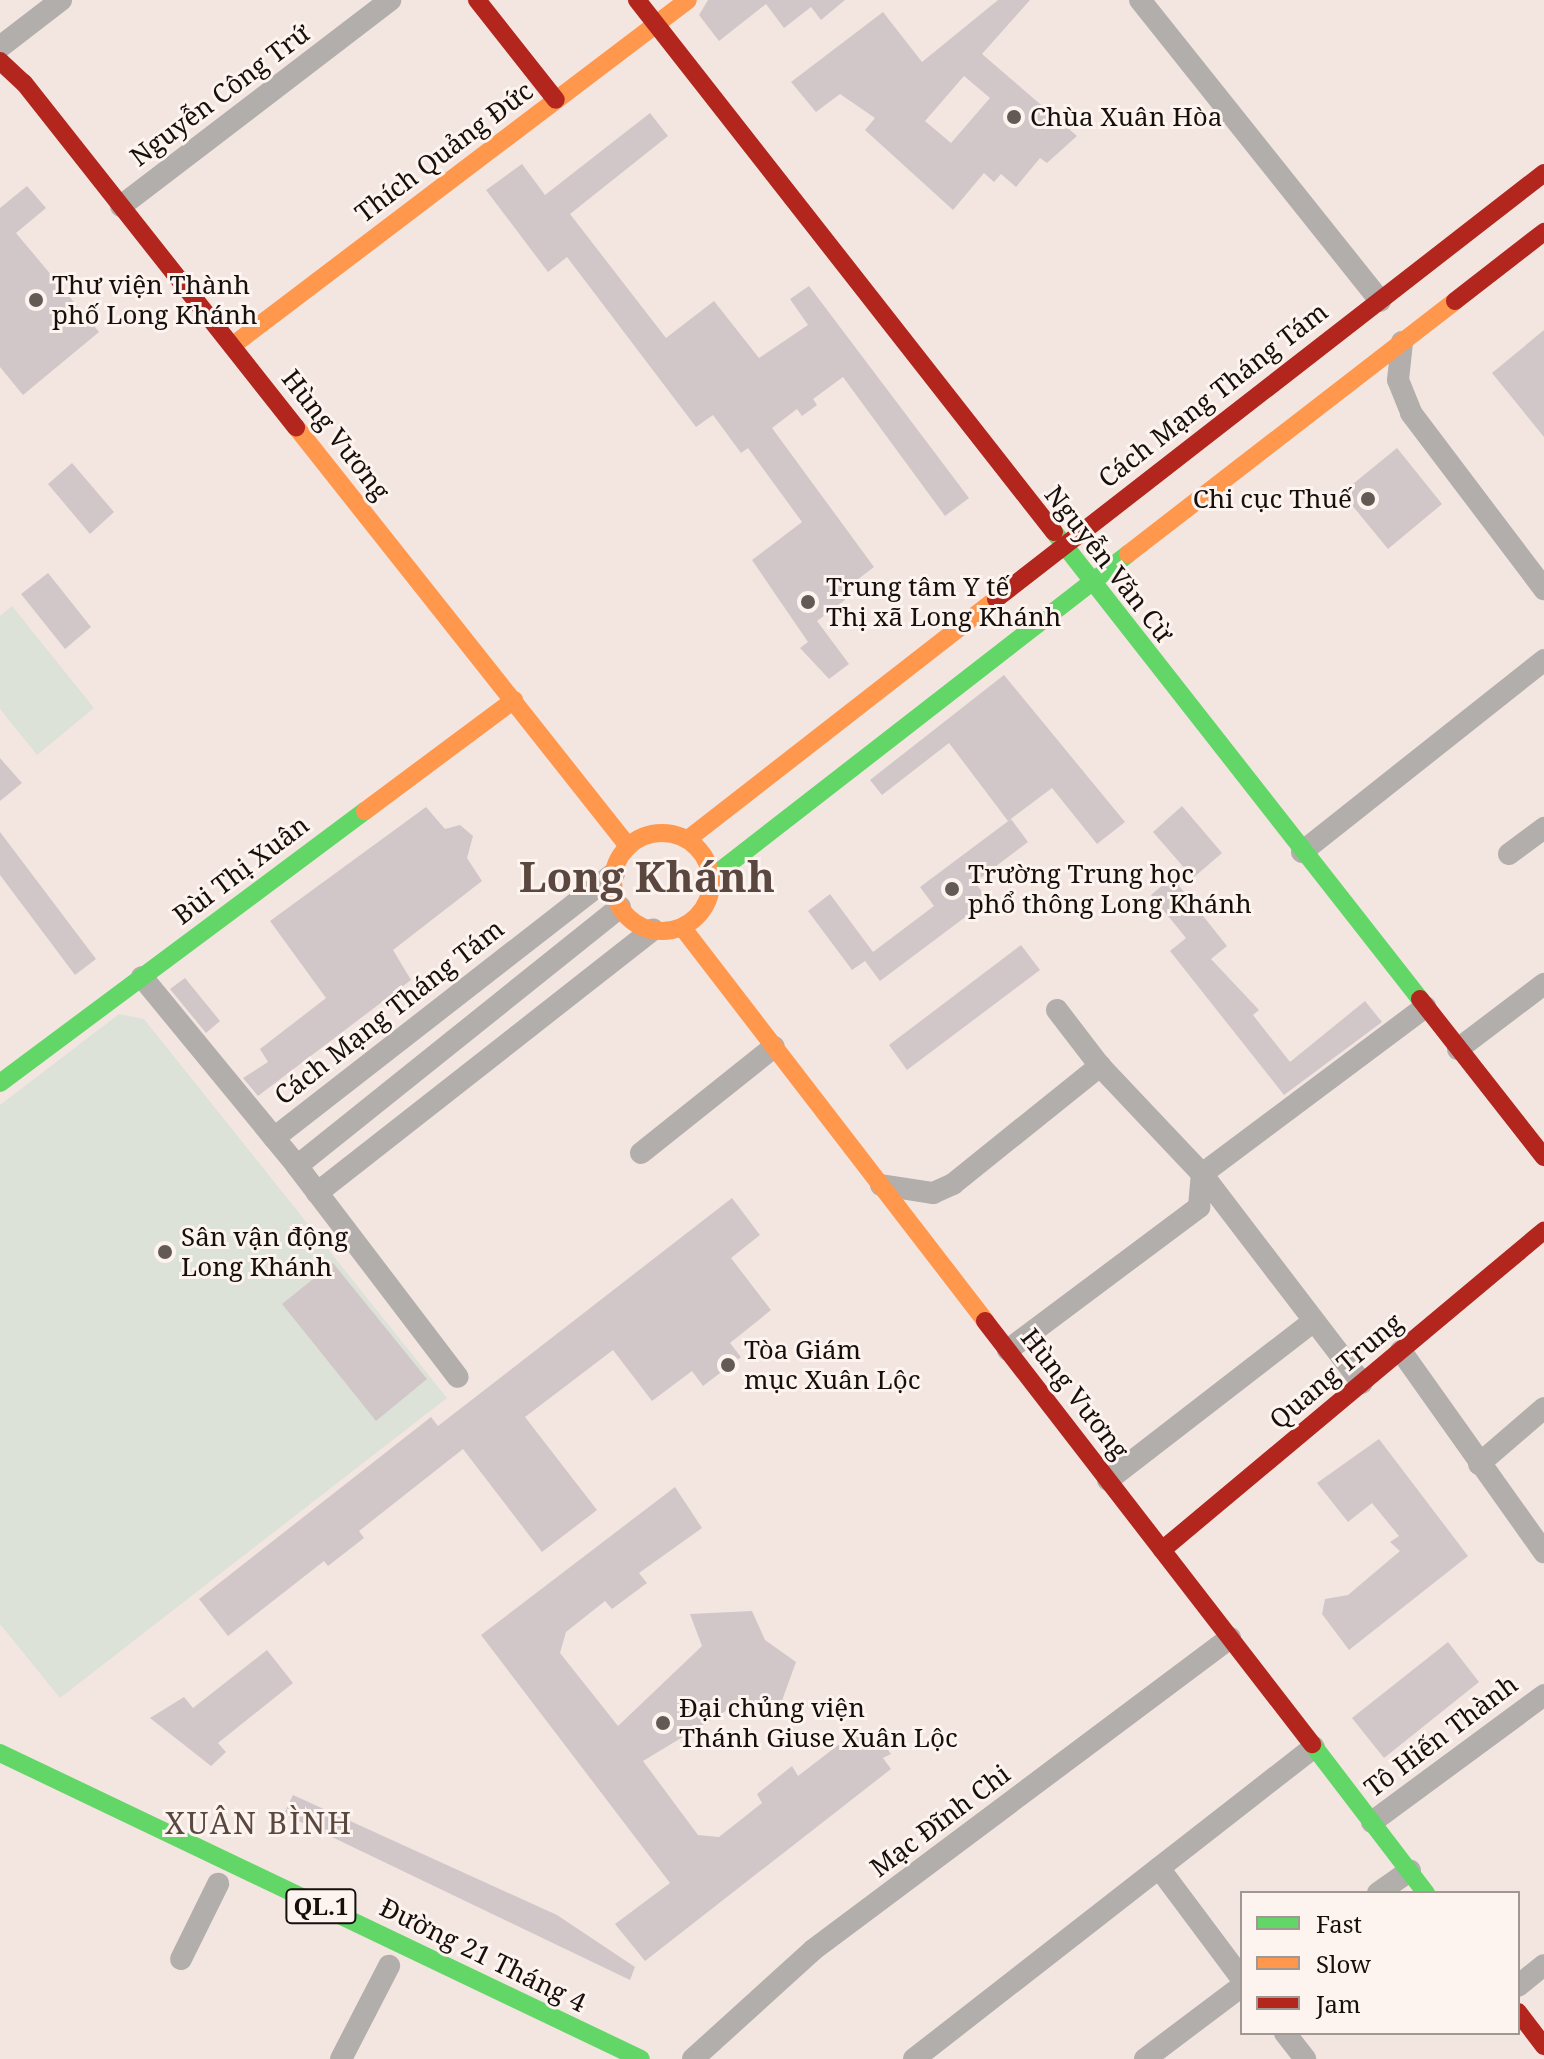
<!DOCTYPE html>
<html>
<head>
<meta charset="utf-8">
<style>
  body { margin:0 }
  #map { position:relative; width:1544px; height:2059px; overflow:hidden; background:#f3e6e1; font-family:"Noto Serif",serif }
  div>[style] { position:absolute }
  .green>* { inset:0; background:#dce2d7 }
  .building>* { inset:0; background:#d1c7c9 }
  .street>* { height:22px; margin:-11px; padding:0 11px; transform-origin:11px; border-radius:11px; background:#b2aeab }
  .fast>* { height:18px; margin:-9px; padding:0 9px; transform-origin:9px; border-radius:9px; background:#63d668 }
  .slow>* { height:18px; margin:-9px; padding:0 9px; transform-origin:9px; border-radius:9px; background:#ff974d }
  .slow>.ring { margin:-9px; padding:0; box-sizing:content-box; background:none; border:18px solid #ff974d; border-radius:50% }
  .jam>* { height:18px; margin:-9px; padding:0 9px; transform-origin:9px; border-radius:9px; background:#b3261e }
  .dots>* { width:22px; height:22px; translate:-50% -50%; box-sizing:border-box; border:4px solid #fdf3ef; border-radius:50% }
  span { translate:-50% -50%; white-space:nowrap; text-align:center; line-height:1.15; -webkit-text-stroke:6px #fdf3ef; paint-order:stroke }
  .shield-label span { padding:2px 6px; background:#fdf3ef; border:2px solid; border-radius:6px; -webkit-text-stroke-width:0 }
  .shield-label { font-size:24px; color:#160f0b; font-weight:700 }
  .street-label { font-size:26px; color:#160f0b }
  .poi-label { font-size:26px; color:#160f0b }
  .left { translate:0 -50%; text-align:left }
  .right { translate:-100% -50%; text-align:right }
  .quarter-label { font-size:30px; color:#5a473f; letter-spacing:2px }
  .town-label { font-size:42px; color:#5a473f; font-weight:700 }
  .legend { position:absolute; left:1240px; top:1891px; width:280px; height:144px; box-sizing:border-box; background:#fdf3ef; border:2px solid #a19894; margin:0; padding:10px 14px; list-style:none; font-size:24px; color:#160f0b }
  .legend li { display:flex; align-items:center; gap:16px; height:40px }
  .legend b { width:40px; border:2px solid #a19894 }
</style>
</head>
<body>
<div id="map">
  <div class="green">
    <i style="clip-path:polygon(12px 606px,94px 708px,37px 755px,0 709px,0 616px)"></i>
    <i style="clip-path:polygon(119px 1014px,144px 1019px,447px 1398px,60px 1698px,0 1624px,0 1105px)"></i>
  </div>
  <div class="building">
    <i style="clip-path:polygon(708px 0,845px 0,821px 20px,811px 7px,784px 28px,766px 4px,719px 41px,699px 15px)"></i>
    <i style="clip-path:polygon(evenodd,998px 0,1030px 0,982px 54px,1077px 136px,1047px 163px,1040px 158px,1016px 187px,1001px 174px,994px 182px,984px 173px,953px 210px,865px 130px,875px 118px,840px 94px,816px 112px,791px 82px,883px 12px,922px 62px,998px 0,964px 76px,990px 98px,951px 143px,925px 121px,964px 76px)"></i>
    <i style="clip-path:polygon(650px 113px,668px 136px,570px 214px,666px 338px,714px 301px,759px 358px,808px 325px,790px 299px,809px 286px,969px 498px,945px 516px,843px 377px,813px 399px,817px 405px,802px 416px,797px 409px,772px 428px,874px 567px,840px 593px,845px 600px,817px 621px,849px 664px,829px 679px,800px 648px,808px 642px,752px 560px,802px 522px,748px 448px,741px 453px,713px 415px,696px 427px,567px 257px,548px 272px,486px 190px,522px 164px,545px 195px)"></i>
    <i style="clip-path:polygon(27px 186px,46px 208px,16px 233px,99px 332px,23px 395px,0 367px,0 208px)"></i>
    <i style="clip-path:polygon(1544px 330px,1544px 437px,1492px 373px)"></i>
    <i style="clip-path:polygon(1397px 448px,1442px 504px,1388px 549px,1342px 493px)"></i>
    <i style="clip-path:polygon(72px 463px,114px 512px,90px 534px,48px 484px)"></i>
    <i style="clip-path:polygon(48px 573px,91px 627px,65px 649px,21px 594px)"></i>
    <i style="clip-path:polygon(1004px 675px,1125px 822px,1097px 844px,1052px 788px,1008px 821px,949px 743px,882px 795px,870px 780px)"></i>
    <i style="clip-path:polygon(0 758px,22px 783px,0 801px)"></i>
    <i style="clip-path:polygon(1182px 806px,1222px 853px,1193px 878px,1153px 832px)"></i>
    <i style="clip-path:polygon(426px 807px,445px 829px,460px 825px,473px 836px,467px 858px,482px 881px,393px 950px,411px 980px,258px 1096px,243px 1078px,268px 1062px,260px 1049px,326px 998px,270px 921px)"></i>
    <i style="clip-path:polygon(1011px 819px,1028px 842px,975px 882px,988px 900px,880px 981px,865px 961px,852px 970px,808px 911px,830px 894px,873px 952px,934px 906px,920px 887px)"></i>
    <i style="clip-path:polygon(0 832px,96px 959px,75px 975px,0 875px)"></i>
    <i style="clip-path:polygon(1172px 877px,1227px 946px,1211px 959px,1259px 1010px,1253px 1015px,1290px 1062px,1365px 1001px,1382px 1022px,1284px 1095px,1170px 951px,1186px 938px,1151px 895px)"></i>
    <i style="clip-path:polygon(1021px 945px,1040px 970px,907px 1070px,889px 1045px)"></i>
    <i style="clip-path:polygon(185px 978px,220px 1021px,206px 1033px,170px 989px)"></i>
    <i style="clip-path:polygon(732px 1198px,760px 1235px,731px 1258px,771px 1310px,730px 1343px,741px 1357px,703px 1386px,692px 1371px,652px 1401px,613px 1350px,525px 1417px,597px 1510px,542px 1552px,463px 1449px,359px 1531px,364px 1538px,328px 1566px,324px 1561px,228px 1636px,199px 1599px,431px 1417px,438px 1426px)"></i>
    <i style="clip-path:polygon(333px 1263px,427px 1379px,376px 1421px,282px 1304px)"></i>
    <i style="clip-path:polygon(1379px 1439px,1468px 1556px,1349px 1650px,1322px 1614px,1325px 1599px,1348px 1595px,1400px 1551px,1390px 1542px,1399px 1536px,1372px 1503px,1348px 1522px,1317px 1483px)"></i>
    <i style="clip-path:polygon(675px 1487px,702px 1528px,639px 1573px,647px 1583px,612px 1609px,605px 1601px,566px 1632px,560px 1653px,618px 1726px,702px 1646px,690px 1614px,752px 1611px,765px 1640px,796px 1662px,775px 1720px,739px 1703px,643px 1761px,698px 1835px,719px 1837px,762px 1803px,757px 1794px,792px 1766px,798px 1776px,859px 1729px,869px 1741px,877px 1735px,891px 1754px,883px 1758px,891px 1769px,645px 1961px,615px 1924px,670px 1883px,481px 1635px)"></i>
    <i style="clip-path:polygon(1448px 1642px,1479px 1682px,1384px 1758px,1352px 1718px)"></i>
    <i style="clip-path:polygon(267px 1650px,293px 1683px,218px 1743px,226px 1752px,211px 1766px,150px 1718px,184px 1697px,193px 1708px)"></i>
    <i style="clip-path:polygon(293px 1795px,557px 1915px,635px 1967px,630px 1980px,284px 1814px)"></i>
  </div>
  <div class="street">
    <i style="left:1140px;top:0;width:385px;rotate:51.4deg"></i>
    <i style="left:0;top:47px;width:77px;rotate:-37.6deg"></i>
    <i style="left:121px;top:206px;width:339px;rotate:-37.4deg"></i>
    <i style="left:1402px;top:342px;width:38px;rotate:96deg"></i>
    <i style="left:1398px;top:380px;width:35px;rotate:68deg"></i>
    <i style="left:1411px;top:413px;width:221px;rotate:52.9deg"></i>
    <i style="left:1302px;top:852px;width:309px;rotate:-38.4deg"></i>
    <i style="left:1509px;top:854px;width:44px;rotate:-36.6deg"></i>
    <i style="left:142px;top:977px;width:244px;rotate:50.6deg"></i>
    <i style="left:297px;top:1166px;width:265px;rotate:52.7deg"></i>
    <i style="left:1057px;top:1010px;width:71px;rotate:52.5deg"></i>
    <i style="left:1100px;top:1066px;width:149px;rotate:46.6deg"></i>
    <i style="left:1202px;top:1174px;width:263px;rotate:52.6deg"></i>
    <i style="left:1458px;top:1049px;width:108px;rotate:-37.1deg"></i>
    <i style="left:274px;top:1138px;width:431px;rotate:-37.9deg"></i>
    <i style="left:641px;top:1153px;width:170px;rotate:-38.6deg"></i>
    <i style="left:297px;top:1166px;width:414px;rotate:-38.7deg"></i>
    <i style="left:881px;top:1185px;width:53px;rotate:8.7deg"></i>
    <i style="left:933px;top:1193px;width:22px;rotate:-24deg"></i>
    <i style="left:953px;top:1184px;width:189px;rotate:-38.8deg"></i>
    <i style="left:317px;top:1193px;width:427px;rotate:-38.1deg"></i>
    <i style="left:1008px;top:1350px;width:239px;rotate:-36.8deg"></i>
    <i style="left:1199px;top:1207px;width:33px;rotate:-85deg"></i>
    <i style="left:1202px;top:1174px;width:279px;rotate:-36.8deg"></i>
    <i style="left:1401px;top:1351px;width:247px;rotate:54.6deg"></i>
    <i style="left:1479px;top:1464px;width:86px;rotate:-40.7deg"></i>
    <i style="left:1108px;top:1480px;width:260px;rotate:-37.7deg"></i>
    <i style="left:1372px;top:1822px;width:214px;rotate:-36.4deg"></i>
    <i style="left:1159px;top:1868px;width:139px;rotate:53.2deg"></i>
    <i style="left:1378px;top:1893px;width:39px;rotate:-35deg"></i>
    <i style="left:181px;top:1959px;width:84px;rotate:-63.7deg"></i>
    <i style="left:1518px;top:1986px;width:33px;rotate:-39deg"></i>
    <i style="left:1285px;top:2033px;width:33px;rotate:52deg"></i>
    <i style="left:341px;top:2059px;width:105px;rotate:-62.7deg"></i>
    <i style="left:693px;top:2059px;width:162px;rotate:-42.2deg"></i>
    <i style="left:813px;top:1950px;width:521px;rotate:-36.8deg"></i>
    <i style="left:914px;top:2059px;width:507px;rotate:-37.95deg"></i>
    <i style="left:1145px;top:2059px;width:121px;rotate:-37deg"></i>
  </div>
  <div class="fast">
    <i style="left:1054px;top:532px;width:593px;rotate:51.91deg"></i>
    <i style="left:712px;top:877px;width:527px;rotate:-37.83deg"></i>
    <i style="left:0;top:1083px;width:455px;rotate:-36.7deg"></i>
    <i style="left:1312px;top:1744px;width:188px;rotate:52.6deg"></i>
    <i style="left:0;top:1753px;width:710px;rotate:25.52deg"></i>
  </div>
  <div class="slow">
    <i style="left:232px;top:346px;width:572px;rotate:-37.19deg"></i>
    <i style="left:296px;top:427px;width:535px;rotate:51.61deg"></i>
    <i style="left:1128px;top:554px;width:413px;rotate:-37.7deg"></i>
    <i style="left:365px;top:811px;width:186px;rotate:-36.7deg"></i>
    <i class="ring" style="left:613px;top:833px;width:80px;height:80px"></i>
    <i style="left:688px;top:839px;width:390px;rotate:-37.9deg"></i>
    <i style="left:682px;top:927px;width:497px;rotate:52.4deg"></i>
  </div>
  <div class="jam">
    <i style="left:477px;top:0;width:127px;rotate:51.7deg"></i>
    <i style="left:637px;top:0;width:676px;rotate:51.91deg"></i>
    <i style="left:0;top:61px;width:33px;rotate:43deg"></i>
    <i style="left:24px;top:83px;width:439px;rotate:51.7deg"></i>
    <i style="left:1455px;top:301px;width:113px;rotate:-37.8deg"></i>
    <i style="left:996px;top:599px;width:694px;rotate:-37.86deg"></i>
    <i style="left:1420px;top:999px;width:201px;rotate:51.9deg"></i>
    <i style="left:985px;top:1321px;width:535px;rotate:52.29deg"></i>
    <i style="left:1162px;top:1550px;width:498px;rotate:-39.9deg"></i>
    <i style="left:1518px;top:2012px;width:43px;rotate:52.6deg"></i>
  </div>
  <div class="dots">
    <i style="left:1014px;top:117px;background:#635a56"></i>
    <i style="left:36px;top:300px;background:#635a56"></i>
    <i style="left:1368px;top:499px;background:#635a56"></i>
    <i style="left:808px;top:602px;background:#635a56"></i>
    <i style="left:952px;top:889px;background:#635a56"></i>
    <i style="left:165px;top:1252px;background:#635a56"></i>
    <i style="left:728px;top:1365px;background:#635a56"></i>
    <i style="left:663px;top:1723px;background:#635a56"></i>
  </div>
  <div class="shield-label">
    <span style="left:321px;top:1906px">QL.1</span>
  </div>
  <div class="street-label">
    <span style="left:220px;top:95px;rotate:-37deg">Nguyễn Công Trứ</span>
    <span style="left:444px;top:152px;rotate:-37deg">Thích Quảng Đức</span>
    <span style="left:1213px;top:395px;rotate:-38deg">Cách Mạng Tháng Tám</span>
    <span style="left:336px;top:435px;rotate:52deg">Hùng Vương</span>
    <span style="left:1109px;top:564px;rotate:52deg">Nguyễn Văn Cừ</span>
    <span style="left:241px;top:870px;rotate:-37deg">Bùi Thị Xuân</span>
    <span style="left:389px;top:1012px;rotate:-38deg">Cách Mạng Tháng Tám</span>
    <span style="left:1336px;top:1371px;rotate:-40deg">Quang Trung</span>
    <span style="left:1075px;top:1394px;rotate:52deg">Hùng Vương</span>
    <span style="left:1441px;top:1736px;rotate:-37deg">Tô Hiến Thành</span>
    <span style="left:940px;top:1821px;rotate:-37deg">Mạc Đĩnh Chi</span>
    <span style="left:483px;top:1955px;rotate:26deg">Đường 21 Tháng 4</span>
  </div>
  <div class="poi-label">
    <span class="left" style="left:1030px;top:117px">Chùa Xuân Hòa</span>
    <span class="left" style="left:52px;top:300px">Thư viện Thành<br>phố Long Khánh</span>
    <span class="right" style="left:1352px;top:499px">Chi cục Thuế</span>
    <span class="left" style="left:826px;top:602px">Trung tâm Y tế<br>Thị xã Long Khánh</span>
    <span class="left" style="left:968px;top:889px">Trường Trung học<br>phổ thông Long Khánh</span>
    <span class="left" style="left:181px;top:1252px">Sân vận động<br>Long Khánh</span>
    <span class="left" style="left:744px;top:1365px">Tòa Giám<br>mục Xuân Lộc</span>
    <span class="left" style="left:679px;top:1723px">Đại chủng viện<br>Thánh Giuse Xuân Lộc</span>
  </div>
  <div class="quarter-label">
    <span style="left:259px;top:1823px">XUÂN BÌNH</span>
  </div>
  <div class="town-label">
    <span style="left:647px;top:876px">Long Khánh</span>
  </div>
  <ul class="legend">
  <li><b style="height:10px;background:#63d668"></b>Fast</li>
  <li><b style="height:10px;background:#ff974d"></b>Slow</li>
  <li><b style="height:10px;background:#b3261e"></b>Jam</li>
  </ul>
</div>
</body>
</html>
